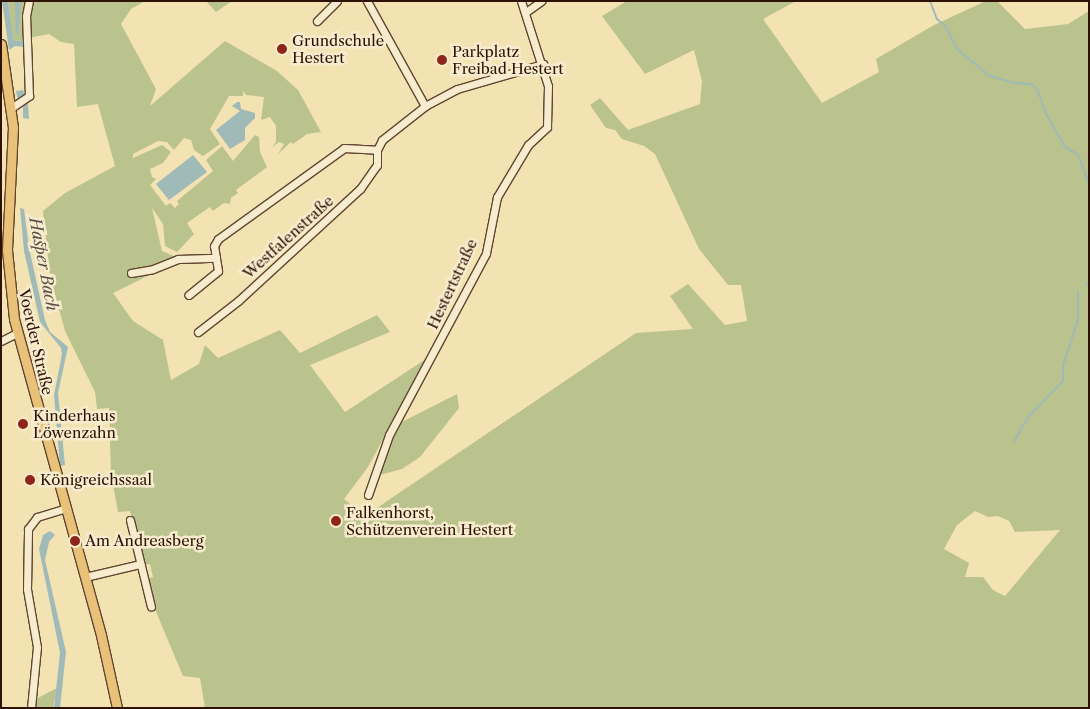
<!DOCTYPE html>
<html>
<head>
<meta charset="utf-8">
<style>
  body { margin:0 }
  #map { position:relative; width:1090px; height:709px; overflow:hidden; background:#f3e2b2; font-family:"Libre Caslon Text",serif }
  div>[style] { position:absolute }
  .green>* { inset:0; background:#bac38d }
  .water>* { inset:0; background:#a0bbb7 }
  .stream>* { height:2px; margin:-1px; padding:0 1px; transform-origin:1px; border-radius:1px; background:#a0bbb7 }
  .roads { filter:drop-shadow(1px 0 #604631) drop-shadow(-1px 0 #604631) drop-shadow(0 1px #604631) drop-shadow(0 -1px #604631) }
  .minor>* { height:7px; margin:-3.5px; padding:0 3.5px; transform-origin:3.5px; border-radius:3.5px; background:#f7eccd }
  .major>* { height:9px; margin:-4.5px; padding:0 4.5px; transform-origin:4.5px; border-radius:4.5px; background:#eac179 }
  .dots>* { width:14px; height:14px; translate:-50% -50%; box-sizing:border-box; border:2px solid #f7eccd; border-radius:50% }
  span { translate:-50% -50%; white-space:nowrap; text-align:center; line-height:1.15; -webkit-text-stroke:5px #f7eccd; paint-order:stroke }
  .poi-label { font-size:15px; color:#2f1206 }
  .left { translate:0 -50%; text-align:left }
  .street-label { font-size:15px; color:#2f1206 }
  .water-label { font-size:16px; color:#574d44; font-style:italic }
  .frame { position:absolute; inset:0; border:2px solid #2f1206; pointer-events:none }
</style>
</head>
<body>
<div id="map">
  <div class="green">
    <i style="clip-path:polygon(8px 1px,27px 1px,24px 40px,14px 41px)"></i>
    <i style="clip-path:polygon(evenodd,30px 1px,145px 1px,131px 9px,121px 24px,156px 89px,150px 106px,225px 41px,277px 71px,298px 90px,321px 132px,307px 134px,293px 144px,291px 142px,278px 154px,284px 144px,279px 142px,272px 147px,276px 142px,276px 126px,270px 117px,261px 120px,264px 97px,246px 95px,243px 91px,243px 96px,229px 96px,210px 129px,220px 144px,203px 156px,194px 150px,191px 140px,184px 138px,174px 150px,167px 142px,158px 141px,133px 154px,133px 158px,162px 145px,171px 152px,163px 163px,150px 169px,152px 177px,156px 179px,150px 185px,166px 206px,170px 203px,175px 208px,179px 204px,177px 201px,213px 171px,206px 160px,222px 146px,233px 161px,255px 135px,259px 137px,260px 152px,267px 167px,236px 190px,238px 193px,231px 198px,230px 204px,224px 203px,213px 211px,210px 207px,187px 223px,194px 234px,177px 252px,165px 246px,163px 224px,152px 208px,162px 251px,176px 257px,178px 261px,113px 293px,133px 321px,163px 340px,171px 380px,199px 364px,205px 345px,218px 358px,280px 330px,300px 353px,377px 315px,390px 332px,310px 365px,345px 412px,426px 359px,368px 467px,344px 499px,365px 516px,636px 333px,693px 329px,670px 296px,688px 284px,725px 325px,747px 321px,741px 285px,728px 285px,699px 249px,655px 154px,644px 146px,622px 139px,615px 130px,606px 128px,590px 105px,600px 98px,628px 130px,700px 104px,702px 81px,694px 50px,645px 74px,602px 16px,627px 1px,796px 1px,763px 19px,822px 103px,879px 72px,876px 59px,934px 25px,986px 1px,997px 1px,1025px 29px,1068px 24px,1089px 11px,1089px 708px,205px 708px,200px 678px,183px 676px,154px 607px,147px 579px,153px 577px,150px 564px,144px 565px,130px 511px,118px 512px,111px 474px,109px 408px,97px 409px,95px 392px,65px 331px,50px 276px,43px 211px,65px 193px,115px 166px,98px 104px,77px 107px,74px 44px,61px 42px,49px 34px,28px 38px,30px 1px,975px 511px,988px 517px,998px 516px,1009px 521px,1015px 532px,1060px 530px,1005px 596px,993px 590px,983px 577px,965px 577px,969px 563px,944px 549px,957px 525px,975px 511px)"></i>
    <i style="clip-path:polygon(206px 1px,232px 1px,216px 12px)"></i>
    <i style="clip-path:polygon(457px 394px,459px 408px,420px 457px,402px 469px,376px 476px,398px 424px)"></i>
    <i style="clip-path:polygon(57px 688px,53px 708px,33px 708px,34px 700px)"></i>
  </div>
  <div class="water">
    <i style="clip-path:polygon(2px 1px,8px 1px,14px 41px,24px 40px,24px 47px,15px 46px,9px 50px)"></i>
    <i style="clip-path:polygon(15px 1px,21px 1px,18px 36px,16px 32px)"></i>
    <i style="clip-path:polygon(23px 90px,28px 105px,29px 119px,23px 118px,23px 106px,18px 100px,16px 91px)"></i>
    <i style="clip-path:polygon(237px 102px,240px 102px,241px 109px,255px 113px,255px 118px,245px 128px,245px 140px,230px 149px,216px 130px,240px 111px,232px 106px)"></i>
    <i style="clip-path:polygon(193px 155px,207px 172px,169px 200px,156px 184px)"></i>
    <i style="clip-path:polygon(20px 208px,24px 209px,29px 248px,45px 320px,50px 332px,68px 347px,58px 393px,65px 465px,60px 466px,54px 395px,62px 354px,61px 348px,40px 322px,24px 251px)"></i>
    <i style="clip-path:polygon(50px 531px,55px 535px,49px 542px,45px 560px,66px 652px,60px 708px,54px 708px,60px 653px,39px 549px,43px 535px)"></i>
  </div>
  <div class="stream">
    <i style="left:930px;top:1px;width:19px;rotate:69deg"></i>
    <i style="left:937px;top:19px;width:11px;rotate:41deg"></i>
    <i style="left:945px;top:26px;width:26px;rotate:62deg"></i>
    <i style="left:957px;top:49px;width:43px;rotate:39.3deg"></i>
    <i style="left:990px;top:76px;width:25px;rotate:16deg"></i>
    <i style="left:1014px;top:83px;width:17px;rotate:3deg"></i>
    <i style="left:1031px;top:84px;width:8px;rotate:40deg"></i>
    <i style="left:1037px;top:89px;width:27px;rotate:70deg"></i>
    <i style="left:1046px;top:114px;width:39px;rotate:60deg"></i>
    <i style="left:1066px;top:148px;width:13px;rotate:27deg"></i>
    <i style="left:1078px;top:154px;width:33px;rotate:70deg"></i>
    <i style="left:1086px;top:286px;width:5px;rotate:-53deg"></i>
    <i style="left:1014px;top:442px;width:29px;rotate:-61deg"></i>
    <i style="left:1028px;top:417px;width:50px;rotate:-45.8deg"></i>
    <i style="left:1063px;top:381px;width:16px;rotate:-90deg"></i>
    <i style="left:1063px;top:365px;width:47px;rotate:-71.6deg"></i>
    <i style="left:1078px;top:320px;width:28px;rotate:-90deg"></i>
    <i style="left:296px;top:708px;width:1px"></i>
  </div>
  <div class="roads">
    <div class="minor">
      <i style="left:367px;top:1px;width:120px;rotate:61.1deg"></i>
      <i style="left:526px;top:12px;width:19px;rotate:-36deg"></i>
      <i style="left:317px;top:21px;width:28px;rotate:-45deg"></i>
      <i style="left:11px;top:108px;width:22px;rotate:-34deg"></i>
      <i style="left:29px;top:96px;width:80px;rotate:-92.1deg"></i>
      <i style="left:26px;top:16px;width:15px;rotate:-79deg"></i>
      <i style="left:216px;top:258px;width:12px;rotate:-99deg"></i>
      <i style="left:214px;top:246px;width:8px;rotate:-60deg"></i>
      <i style="left:218px;top:239px;width:155px;rotate:-35.8deg"></i>
      <i style="left:344px;top:148px;width:33px;rotate:3deg"></i>
      <i style="left:377px;top:150px;width:11px;rotate:-63deg"></i>
      <i style="left:382px;top:140px;width:55px;rotate:-38.3deg"></i>
      <i style="left:425px;top:106px;width:36px;rotate:-28deg"></i>
      <i style="left:457px;top:89px;width:90px;rotate:-16.2deg"></i>
      <i style="left:131px;top:273px;width:22px;rotate:-10deg"></i>
      <i style="left:153px;top:269px;width:27px;rotate:-22deg"></i>
      <i style="left:178px;top:259px;width:38px;rotate:-2deg"></i>
      <i style="left:216px;top:258px;width:13px;rotate:81deg"></i>
      <i style="left:218px;top:271px;width:38px;rotate:141deg"></i>
      <i style="left:198px;top:332px;width:51px;rotate:-37.8deg"></i>
      <i style="left:238px;top:301px;width:166px;rotate:-42.6deg"></i>
      <i style="left:360px;top:189px;width:29px;rotate:-55deg"></i>
      <i style="left:377px;top:165px;width:15px;rotate:-90deg"></i>
      <i style="left:1px;top:341px;width:18px;rotate:-27deg"></i>
      <i style="left:368px;top:495px;width:64px;rotate:-70.7deg"></i>
      <i style="left:389px;top:435px;width:206px;rotate:-61.9deg"></i>
      <i style="left:486px;top:253px;width:57px;rotate:-78.9deg"></i>
      <i style="left:497px;top:197px;width:61px;rotate:-59.2deg"></i>
      <i style="left:528px;top:145px;width:26px;rotate:-43deg"></i>
      <i style="left:547px;top:127px;width:41px;rotate:-88.6deg"></i>
      <i style="left:548px;top:86px;width:89px;rotate:-107.6deg"></i>
      <i style="left:130px;top:520px;width:89px;rotate:76.4deg"></i>
      <i style="left:85px;top:577px;width:57px;rotate:-13.3deg"></i>
      <i style="left:31px;top:708px;width:61px;rotate:-84.4deg"></i>
      <i style="left:37px;top:647px;width:59px;rotate:-99.8deg"></i>
      <i style="left:27px;top:589px;width:60px;rotate:-89deg"></i>
      <i style="left:28px;top:529px;width:15px;rotate:-53deg"></i>
      <i style="left:37px;top:517px;width:30px;rotate:-17deg"></i>
    </div>
    <div class="major">
      <i style="left:1px;top:44px;width:84px;rotate:81.8deg"></i>
      <i style="left:13px;top:127px;width:123px;rotate:92.8deg"></i>
      <i style="left:7px;top:250px;width:69px;rotate:84.2deg"></i>
      <i style="left:14px;top:319px;width:328px;rotate:74.6deg"></i>
      <i style="left:101px;top:635px;width:75px;rotate:77.6deg"></i>
    </div>
  </div>
  <div class="dots">
    <i style="left:282px;top:49px;background:#8f2418"></i>
    <i style="left:442px;top:60px;background:#8f2418"></i>
    <i style="left:23px;top:424px;background:#8f2418"></i>
    <i style="left:30px;top:480px;background:#8f2418"></i>
    <i style="left:336px;top:521px;background:#8f2418"></i>
    <i style="left:75px;top:541px;background:#8f2418"></i>
  </div>
  <div class="poi-label">
    <span class="left" style="left:292px;top:49px">Grundschule<br>Hestert</span>
    <span class="left" style="left:452px;top:60px">Parkplatz<br>Freibad Hestert</span>
    <span class="left" style="left:33px;top:424px">Kinderhaus<br>Löwenzahn</span>
    <span class="left" style="left:40px;top:480px">Königreichssaal</span>
    <span class="left" style="left:346px;top:521px">Falkenhorst,<br>Schützenverein Hestert</span>
    <span class="left" style="left:85px;top:541px">Am Andreasberg</span>
  </div>
  <div class="street-label">
    <span style="left:288px;top:237px;rotate:-42deg">Westfalenstraße</span>
    <span style="left:452px;top:284px;rotate:-65deg">Hestertstraße</span>
    <span style="left:36px;top:342px;rotate:77deg">Voerder Straße</span>
  </div>
  <div class="water-label">
    <span style="left:44px;top:264px;rotate:79deg">Hasper Bach</span>
  </div>
  <div class="frame"></div>
</div>
</body>
</html>
